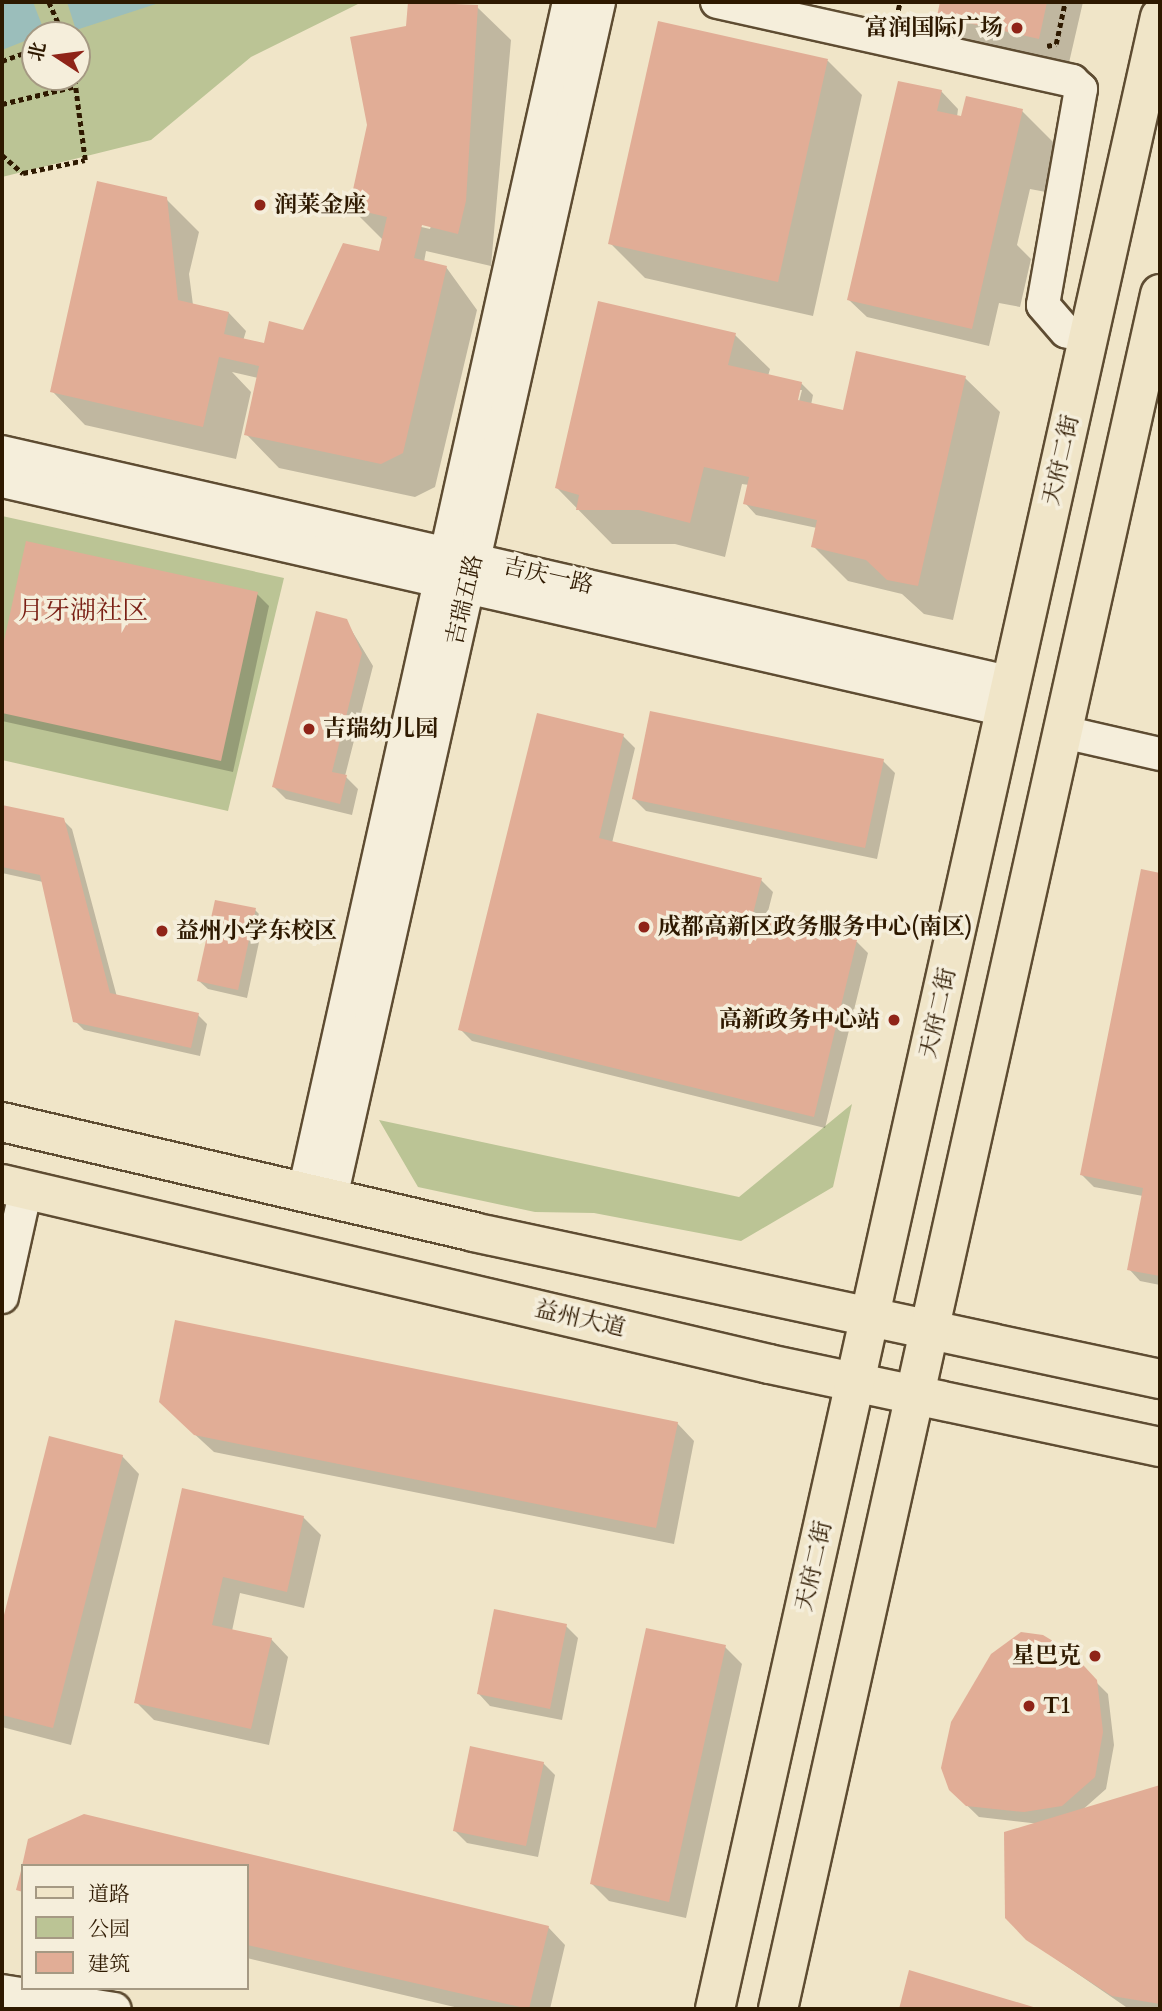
<!DOCTYPE html>
<html>
<head>
<meta charset="utf-8">
<style>
  body { margin:0 }
  #map { position:relative; width:1162px; height:2011px; overflow:hidden; background:#f0e5c8; font-family:Cardo,"Noto Serif SC",serif }
  div>[style] { position:absolute }
  .green>* { inset:0; background:#bbc495 }
  .water>* { inset:0; background:#9bbebb }
  .shadow>* { inset:0; background:#0003 }
  .building>* { inset:0; background:#e1ad96 }
  .path>* { height:4.5px; margin-top:-2.25px; transform-origin:0; background:repeating-linear-gradient(90deg,#2e1900 0 5px,transparent 0 8.5px) }
  .roads { filter:drop-shadow(2px 0 #5e4c32) drop-shadow(-2px 0 #5e4c32) drop-shadow(0 2px #5e4c32) drop-shadow(0 -2px #5e4c32) }
  .minor>* { height:32px; margin:-16px; padding:0 16px; transform-origin:16px; border-radius:16px; background:#f5eedb }
  .major>* { height:38px; margin:-19px; padding:0 19px; transform-origin:19px; border-radius:19px; background:#f0e5c8 }
  .dots>* { width:19px; height:19px; translate:-50% -50%; box-sizing:border-box; border:4px solid #f5eedb; border-radius:50% }
  span { translate:-50% -50%; white-space:nowrap; text-align:center; line-height:1.15; -webkit-text-stroke:7px #f5eedb; paint-order:stroke }
  .poi-label { font-size:23px; color:#2e1900; font-weight:700 }
  .right { translate:-100% -50%; text-align:right }
  .left { translate:0 -50%; text-align:left }
  .street-label { font-size:23px; color:#2e1900 }
  .quarter-label { font-size:26px; color:#7a1f14 }
  .frame { position:absolute; inset:0; border:4px solid #2e1900; pointer-events:none }
  .legend { position:absolute; left:21px; top:1864px; width:228px; height:126px; box-sizing:border-box; background:#f5eedb; border:2px solid #a59983; margin:0; padding:9px 12px; list-style:none; font-size:21px; color:#2e1900 }
  .legend li { display:flex; align-items:center; gap:14px; height:35px }
  .legend b { width:35px; border:2px solid #a59983 }
  .north { position:absolute; left:21px; top:21px; width:70px; height:70px; box-sizing:border-box; background:#f5eedb; border:2px solid #a59983; border-radius:50%; rotate:283deg; font-size:19px; font-weight:700; line-height:28px; text-align:center; color:#2e1900 }
  .north::after { content:''; display:block; margin:auto; width:24px; height:32px; background:#8f2418; clip-path:polygon(50% 0,100% 100%,50% 72%,0 100%) }
</style>
</head>
<body>
<div id="map">
  <div class="green">
    <i style="clip-path:polygon(evenodd,2px 2px,362px 2px,251px 57px,151px 140px,2px 177px,2px 2px,35px 35px,77px 35px,77px 77px,35px 77px,35px 35px)"></i>
    <i style="clip-path:polygon(2px 516px,284px 578px,228px 811px,2px 760px)"></i>
    <i style="clip-path:polygon(852px 1104px,833px 1187px,741px 1241px,594px 1213px,535px 1212px,418px 1187px,379px 1120px,739px 1197px)"></i>
  </div>
  <div class="water">
    <i style="clip-path:polygon(2px 2px,33px 2px,45px 33px,2px 50px)"></i>
    <i style="clip-path:polygon(67px 2px,162px 2px,76px 30px)"></i>
  </div>
  <div class="shadow">
    <i style="clip-path:polygon(evenodd,410px 2px,477px 7px,511px 40px,491px 266px,426px 251px,424px 262px,446px 267px,477px 310px,435px 487px,415px 497px,279px 468px,246px 434px,258px 378px,232px 372px,251px 392px,236px 459px,85px 425px,52px 391px,166px 199px,199px 232px,189px 274px,193px 305px,229px 313px,246px 331px,243px 341px,265px 345px,304px 332px,381px 253px,384px 241px,350px 207px,408px 27px,410px 2px,387px 215px,431px 226px,430px 229px,387px 219px,387px 215px)"></i>
    <i style="clip-path:polygon(942px 2px,1083px 2px,1068px 67px,968px 44px,939px 15px)"></i>
    <i style="clip-path:polygon(660px 23px,828px 61px,862px 95px,813px 316px,645px 278px,610px 243px)"></i>
    <i style="clip-path:polygon(941px 91px,958px 109px,957px 117px,1022px 111px,1057px 146px,1046px 192px,1030px 189px,1017px 245px,1031px 259px,1020px 307px,999px 303px,989px 346px,867px 317px,849px 300px)"></i>
    <i style="clip-path:polygon(evenodd,735px 335px,770px 369px,768px 376px,801px 383px,813px 395px,811px 405px,844px 412px,965px 378px,1000px 412px,953px 620px,924px 614px,902px 594px,848px 581px,813px 546px,817px 528px,756px 515px,745px 503px,749px 485px,742px 484px,725px 557px,675px 544px,612px 544px,557px 488px,735px 335px,798px 390px,802px 390px,797px 409px,798px 390px)"></i>
    <i style="clip-path:polygon(27px 544px,257px 594px,269px 606px,233px 772px,2px 721px,2px 659px)"></i>
    <i style="clip-path:polygon(346px 621px,373px 666px,345px 776px,358px 789px,352px 815px,286px 799px,274px 787px)"></i>
    <i style="clip-path:polygon(623px 736px,635px 748px,612px 843px,761px 880px,773px 892px,766px 919px,857px 942px,868px 953px,825px 1128px,472px 1041px,460px 1029px)"></i>
    <i style="clip-path:polygon(883px 761px,895px 773px,877px 859px,646px 811px,634px 799px)"></i>
    <i style="clip-path:polygon(2px 807px,63px 820px,72px 829px,117px 997px,198px 1015px,207px 1024px,200px 1056px,84px 1030px,75px 1021px,43px 882px,2px 873px)"></i>
    <i style="clip-path:polygon(1143px 871px,1160px 875px,1160px 1285px,1140px 1281px,1129px 1269px,1143px 1196px,1094px 1187px,1082px 1175px)"></i>
    <i style="clip-path:polygon(255px 910px,264px 919px,247px 998px,208px 989px,199px 981px)"></i>
    <i style="clip-path:polygon(178px 1419px,677px 1423px,694px 1441px,674px 1544px,214px 1452px)"></i>
    <i style="clip-path:polygon(50px 1438px,122px 1456px,139px 1474px,71px 1745px,2px 1727px,2px 1630px)"></i>
    <i style="clip-path:polygon(184px 1491px,303px 1517px,321px 1535px,304px 1608px,240px 1593px,232px 1631px,271px 1639px,288px 1657px,269px 1745px,154px 1720px,136px 1702px)"></i>
    <i style="clip-path:polygon(566px 1626px,578px 1638px,562px 1720px,490px 1706px,479px 1694px)"></i>
    <i style="clip-path:polygon(725px 1647px,742px 1664px,686px 1918px,609px 1901px,592px 1884px)"></i>
    <i style="clip-path:polygon(1096px 1682px,1108px 1694px,1114px 1745px,1106px 1789px,1080px 1812px,1160px 1787px,1160px 2009px,1126px 2007px,1027px 1939px,1040px 1824px,979px 1817px,950px 1789px)"></i>
    <i style="clip-path:polygon(543px 1763px,555px 1775px,538px 1857px,467px 1843px,455px 1831px)"></i>
    <i style="clip-path:polygon(84px 1816px,548px 1927px,565px 1945px,550px 2009px,463px 2009px,247px 1958px,247px 1866px)"></i>
    <i style="clip-path:polygon(910px 1972px,1036px 2009px,901px 2009px)"></i>
  </div>
  <div class="building">
    <i style="clip-path:polygon(408px 2px,478px 5px,466px 201px,458px 234px,422px 225px,414px 258px,447px 266px,403px 453px,381px 464px,244px 435px,259px 366px,219px 357px,203px 427px,50px 392px,97px 181px,167px 197px,178px 300px,229px 312px,224px 334px,264px 343px,269px 321px,303px 330px,343px 243px,379px 251px,387px 217px,349px 208px,367px 125px,350px 37px,406px 26px)"></i>
    <i style="clip-path:polygon(940px 2px,1047px 2px,1039px 39px,937px 16px)"></i>
    <i style="clip-path:polygon(658px 21px,828px 59px,778px 282px,608px 244px)"></i>
    <i style="clip-path:polygon(898px 81px,942px 90px,937px 111px,961px 116px,966px 96px,1023px 109px,972px 329px,847px 300px)"></i>
    <i style="clip-path:polygon(598px 301px,736px 333px,728px 365px,802px 382px,798px 400px,843px 410px,856px 351px,966px 376px,918px 586px,887px 580px,866px 560px,811px 547px,817px 520px,743px 504px,749px 477px,704px 467px,690px 523px,639px 510px,576px 510px,579px 495px,555px 488px)"></i>
    <i style="clip-path:polygon(26px 541px,258px 592px,221px 761px,2px 713px,2px 650px)"></i>
    <i style="clip-path:polygon(316px 611px,347px 619px,362px 653px,332px 772px,347px 775px,340px 804px,272px 787px)"></i>
    <i style="clip-path:polygon(650px 711px,884px 759px,865px 848px,632px 799px)"></i>
    <i style="clip-path:polygon(537px 713px,624px 734px,599px 838px,762px 878px,753px 914px,857px 940px,814px 1117px,458px 1030px)"></i>
    <i style="clip-path:polygon(2px 805px,64px 818px,110px 993px,199px 1013px,191px 1048px,73px 1022px,40px 875px,2px 867px)"></i>
    <i style="clip-path:polygon(1141px 869px,1160px 873px,1160px 1276px,1127px 1270px,1143px 1188px,1080px 1175px)"></i>
    <i style="clip-path:polygon(215px 900px,256px 908px,238px 990px,197px 981px)"></i>
    <i style="clip-path:polygon(175px 1320px,678px 1422px,656px 1528px,194px 1435px,159px 1402px)"></i>
    <i style="clip-path:polygon(49px 1436px,123px 1455px,53px 1728px,2px 1715px,2px 1623px)"></i>
    <i style="clip-path:polygon(182px 1488px,304px 1516px,287px 1592px,223px 1577px,212px 1625px,272px 1638px,251px 1729px,134px 1703px)"></i>
    <i style="clip-path:polygon(494px 1609px,567px 1624px,550px 1709px,477px 1694px)"></i>
    <i style="clip-path:polygon(646px 1628px,726px 1645px,669px 1902px,590px 1884px)"></i>
    <i style="clip-path:polygon(1021px 1632px,1043px 1635px,1071px 1652px,1097px 1680px,1103px 1732px,1095px 1777px,1062px 1806px,1024px 1812px,966px 1806px,949px 1790px,941px 1768px,951px 1722px,991px 1654px)"></i>
    <i style="clip-path:polygon(470px 1746px,544px 1762px,526px 1846px,453px 1831px)"></i>
    <i style="clip-path:polygon(1160px 1785px,1160px 2004px,1112px 1996px,1026px 1940px,1005px 1918px,1004px 1832px)"></i>
    <i style="clip-path:polygon(84px 1814px,549px 1926px,529px 2009px,247px 1945px,247px 1866px,22px 1866px,28px 1839px)"></i>
    <i style="clip-path:polygon(22px 1867px,23px 1867px,23px 1892px,16px 1890px)"></i>
    <i style="clip-path:polygon(909px 1970px,1040px 2009px,899px 2009px)"></i>
  </div>
  <div class="path">
    <i style="left:49px;top:2px;width:36px;rotate:66deg"></i>
    <i style="left:896px;top:18px;width:16px;rotate:-76deg"></i>
    <i style="left:1047px;top:46px;width:9px;rotate:-13deg"></i>
    <i style="left:1056px;top:44px;width:43px;rotate:-77.9deg"></i>
    <i style="left:2px;top:61px;width:35px;rotate:-20deg"></i>
    <i style="left:2px;top:104px;width:76px;rotate:-13.7deg"></i>
    <i style="left:2px;top:155px;width:28px;rotate:41deg"></i>
    <i style="left:23px;top:173px;width:63px;rotate:-11.8deg"></i>
    <i style="left:85px;top:160px;width:84px;rotate:-97.5deg"></i>
  </div>
  <div class="roads">
    <div class="minor">
      <i style="left:717px;top:2px;width:364px;rotate:12.5deg"></i>
      <i style="left:1072px;top:81px;width:12px;rotate:42deg"></i>
      <i style="left:1081px;top:89px;width:219px;rotate:100deg"></i>
      <i style="left:1043px;top:305px;width:35px;rotate:49deg"></i>
      <i style="left:1066px;top:331px;width:24px;rotate:17deg"></i>
      <i style="left:2px;top:452px;width:1036px;rotate:12.88deg"></i>
      <i style="left:2px;top:481px;width:1029px;rotate:12.86deg"></i>
      <i style="left:1063px;top:732px;width:99px;rotate:12.8deg"></i>
      <i style="left:304px;top:1192px;width:1219px;rotate:-77.45deg"></i>
      <i style="left:331px;top:1198px;width:1226px;rotate:-77.37deg"></i>
      <i style="left:2px;top:1297px;width:111px;rotate:-77.5deg"></i>
      <i style="left:2px;top:1991px;width:114px;rotate:9.1deg"></i>
    </div>
    <div class="major">
      <i style="left:2px;top:1122px;width:484px;rotate:13.1deg"></i>
      <i style="left:473px;top:1232px;width:703px;rotate:12.08deg"></i>
      <i style="left:2px;top:1184px;width:788px;rotate:13.21deg"></i>
      <i style="left:769px;top:1364px;width:400px;rotate:12deg"></i>
      <i style="left:715px;top:2009px;width:2041px;rotate:-77.41deg"></i>
      <i style="left:778px;top:2009px;width:1757px;rotate:-77.44deg"></i>
    </div>
  </div>
  <div class="dots">
    <i style="left:1017px;top:28px;background:#8f2418"></i>
    <i style="left:260px;top:205px;background:#8f2418"></i>
    <i style="left:309px;top:729px;background:#8f2418"></i>
    <i style="left:644px;top:927px;background:#8f2418"></i>
    <i style="left:162px;top:931px;background:#8f2418"></i>
    <i style="left:894px;top:1020px;background:#8f2418"></i>
    <i style="left:1095px;top:1656px;background:#8f2418"></i>
    <i style="left:1029px;top:1706px;background:#8f2418"></i>
  </div>
  <div class="poi-label">
    <span class="right" style="left:1003px;top:28px">富润国际广场</span>
    <span class="left" style="left:274px;top:205px">润莱金座</span>
    <span class="left" style="left:323px;top:729px">吉瑞幼儿园</span>
    <span class="left" style="left:658px;top:927px">成都高新区政务服务中心(南区)</span>
    <span class="left" style="left:176px;top:931px">益州小学东校区</span>
    <span class="right" style="left:880px;top:1020px">高新政务中心站</span>
    <span class="right" style="left:1081px;top:1656px">星巴克</span>
    <span class="left" style="left:1043px;top:1706px">T1</span>
  </div>
  <div class="street-label">
    <span style="left:1061px;top:460px;rotate:-77deg">天府二街</span>
    <span style="left:548px;top:576px;rotate:13deg">吉庆一路</span>
    <span style="left:465px;top:600px;rotate:-77deg">吉瑞五路</span>
    <span style="left:938px;top:1013px;rotate:-77deg">天府二街</span>
    <span style="left:580px;top:1319px;rotate:13deg">益州大道</span>
    <span style="left:814px;top:1566px;rotate:-77deg">天府二街</span>
  </div>
  <div class="quarter-label">
    <span style="left:83px;top:611px">月牙湖社区</span>
  </div>
  <div class="frame"></div>
  <ul class="legend">
  <li><b style="height:9px;background:#f0e5c8"></b>道路</li>
  <li><b style="height:19px;background:#bbc495"></b>公园</li>
  <li><b style="height:19px;background:#e1ad96"></b>建筑</li>
  </ul>
  <div class="north">北</div>
</div>
</body>
</html>
